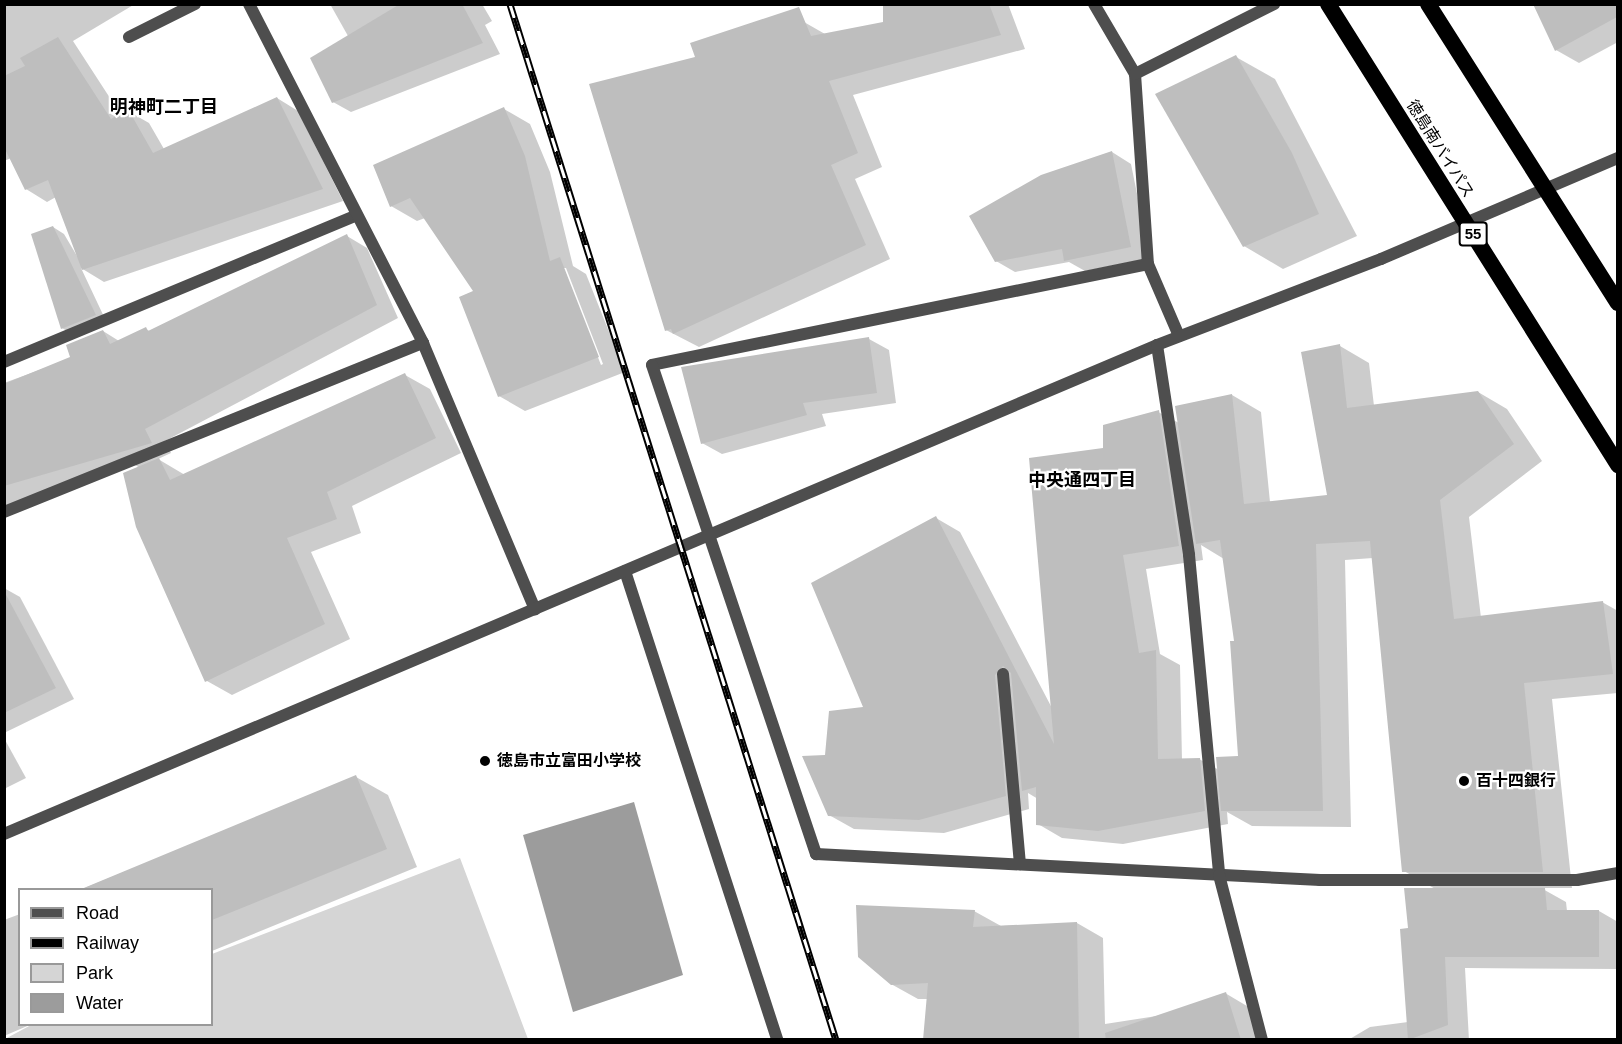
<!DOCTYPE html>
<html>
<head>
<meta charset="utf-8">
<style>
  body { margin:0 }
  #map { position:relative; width:1622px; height:1044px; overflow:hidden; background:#fff; font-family:Arial,"Noto Sans JP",sans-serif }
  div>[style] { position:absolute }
  .green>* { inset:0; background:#d5d5d5 }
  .water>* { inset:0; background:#9c9c9c }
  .shadow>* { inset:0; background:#0003 }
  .building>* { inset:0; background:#bebebe }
  .service>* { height:12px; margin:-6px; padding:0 6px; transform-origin:6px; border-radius:6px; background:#4e4e4e }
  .minor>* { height:12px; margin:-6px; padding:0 6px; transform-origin:6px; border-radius:6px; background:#4e4e4e }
  .tertiary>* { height:12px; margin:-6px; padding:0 6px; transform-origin:6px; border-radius:6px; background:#4e4e4e }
  .trunk>* { height:16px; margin:-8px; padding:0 8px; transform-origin:8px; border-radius:8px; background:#000 }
  .rail>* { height:7px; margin-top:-3.5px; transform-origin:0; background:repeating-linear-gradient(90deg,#fff 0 14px,#000 0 28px); box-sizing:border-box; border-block:2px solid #000 }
  .dots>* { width:16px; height:16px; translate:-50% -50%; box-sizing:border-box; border:3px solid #fff; border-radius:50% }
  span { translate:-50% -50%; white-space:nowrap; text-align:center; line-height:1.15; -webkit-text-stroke:4.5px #fff; paint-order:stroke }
  .shield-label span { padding:2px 4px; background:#fff; border:2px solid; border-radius:4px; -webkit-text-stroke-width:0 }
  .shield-label { font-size:15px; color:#000; font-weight:700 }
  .street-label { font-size:16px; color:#000 }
  .poi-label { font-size:16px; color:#000; font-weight:700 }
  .left { translate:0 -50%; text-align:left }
  .neighbourhood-label { font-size:18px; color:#000; font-weight:700 }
  .frame { position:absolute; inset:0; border:6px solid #000; pointer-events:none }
  .legend { position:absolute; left:18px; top:888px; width:195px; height:138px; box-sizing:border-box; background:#fff; border:2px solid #999; margin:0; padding:8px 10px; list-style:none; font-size:18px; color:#000 }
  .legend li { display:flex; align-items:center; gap:12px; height:30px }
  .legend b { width:30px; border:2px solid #999 }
</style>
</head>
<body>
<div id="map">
  <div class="green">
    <i style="clip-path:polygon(460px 858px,528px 1039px,5px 1039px,31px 1025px,212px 1024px,212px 954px)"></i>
  </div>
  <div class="water">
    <i style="clip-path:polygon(634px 802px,683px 975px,573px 1012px,523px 835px)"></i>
  </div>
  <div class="shadow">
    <i style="clip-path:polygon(4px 4px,135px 4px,73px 41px,121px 115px,128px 111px,149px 123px,164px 149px,277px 98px,298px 111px,343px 201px,104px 282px,81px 268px,106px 321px,74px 335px,62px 328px,53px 227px,64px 234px,80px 261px,56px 197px,47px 202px,26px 189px,11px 158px,4px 161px)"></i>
    <i style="clip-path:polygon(330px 4px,482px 4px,492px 21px,485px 25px,500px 54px,351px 112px,333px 102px,348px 36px)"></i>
    <i style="clip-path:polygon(885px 4px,1008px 4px,1025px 49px,853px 95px,882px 167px,855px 179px,890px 259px,699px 347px,666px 330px,658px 84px,804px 22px,825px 34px,885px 23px)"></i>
    <i style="clip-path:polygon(1618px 4px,1618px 42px,1579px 63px,1556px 50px,1535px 6px)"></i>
    <i style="clip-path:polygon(1236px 57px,1275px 79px,1357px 236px,1283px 269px,1244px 246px)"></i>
    <i style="clip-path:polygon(evenodd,504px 109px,530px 124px,550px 172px,573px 266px,586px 274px,625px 372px,525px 411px,499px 396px,475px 292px,425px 218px,417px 221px,391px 206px,504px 109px,563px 268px,566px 268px,603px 364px,601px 365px,563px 268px)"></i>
    <i style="clip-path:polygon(1112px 152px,1131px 164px,1150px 258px,1085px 271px,1069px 262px,1015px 272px,996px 261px)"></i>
    <i style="clip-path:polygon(347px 236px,367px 248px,398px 318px,165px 441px,171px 453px,158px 459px,185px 475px,405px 375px,430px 389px,461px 453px,352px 506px,361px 533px,311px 552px,350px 639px,232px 695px,207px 681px,140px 468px,135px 465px,4px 513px,4px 383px,72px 358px,103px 331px,119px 341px,146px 329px,151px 332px)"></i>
    <i style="clip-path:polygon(869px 339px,889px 350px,896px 403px,822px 414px,826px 426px,722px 454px,702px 443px)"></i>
    <i style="clip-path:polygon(evenodd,1340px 346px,1369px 363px,1374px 406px,1478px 392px,1507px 409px,1542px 461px,1469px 517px,1481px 618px,1602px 602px,1618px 611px,1618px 693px,1552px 699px,1572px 888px,1541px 888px,1566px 902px,1567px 911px,1599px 911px,1618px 922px,1618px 969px,1465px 968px,1469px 1040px,1348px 1040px,1370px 1027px,1408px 1022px,1410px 930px,1437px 890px,1404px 871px,1373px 558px,1345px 560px,1351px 827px,1252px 826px,1227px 812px,1228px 824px,1123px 844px,1062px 838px,1038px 824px,1038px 799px,1028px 793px,1029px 809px,944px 833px,854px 829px,829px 815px,827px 757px,865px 708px,936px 518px,960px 532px,1053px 710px,1104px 450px,1158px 412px,1179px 423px,1232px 395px,1261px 412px,1270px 502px,1328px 496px,1340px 346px,1201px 545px,1224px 559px,1236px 642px,1240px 757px,1219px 770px,1199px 759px,1182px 760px,1180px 665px,1160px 654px,1146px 569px,1203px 560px,1201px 545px)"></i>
    <i style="clip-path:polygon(4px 588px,20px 597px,74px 699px,4px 733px)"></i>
    <i style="clip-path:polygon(4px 738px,26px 778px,4px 789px)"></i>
    <i style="clip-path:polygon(356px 777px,388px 795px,417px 867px,212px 951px,212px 890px,80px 890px)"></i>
    <i style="clip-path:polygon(974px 911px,1001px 926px,1077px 923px,1103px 938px,1105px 1024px,1163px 1015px,1225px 993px,1252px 1009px,1261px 1040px,930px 1040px,930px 999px,918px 999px,891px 984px)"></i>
    <i style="clip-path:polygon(20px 914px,20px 1024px,32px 1024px,4px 1036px,4px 920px)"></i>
  </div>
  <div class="building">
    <i style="clip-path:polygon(400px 4px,462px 4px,483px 43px,332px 103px,310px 58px)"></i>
    <i style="clip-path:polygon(883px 4px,989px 4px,1001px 35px,829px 81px,858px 153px,831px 165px,866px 245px,673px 334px,671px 329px,665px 331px,589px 84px,695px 57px,690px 43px,799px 7px,811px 36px,883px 22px)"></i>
    <i style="clip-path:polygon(1533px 4px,1617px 4px,1617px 17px,1555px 51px)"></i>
    <i style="clip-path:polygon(58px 37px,111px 119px,128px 109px,153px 153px,277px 97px,323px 189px,82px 270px,48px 180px,25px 190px,4px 147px,4px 76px,25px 66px,20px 58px)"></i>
    <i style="clip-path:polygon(1236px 55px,1292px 153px,1319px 214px,1243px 247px,1155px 94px)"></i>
    <i style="clip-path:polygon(504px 107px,525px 156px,550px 261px,560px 257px,599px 357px,498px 397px,459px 297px,473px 291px,410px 198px,390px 207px,373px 165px)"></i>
    <i style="clip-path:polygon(1112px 151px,1131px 247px,1064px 261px,1062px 249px,995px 262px,969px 216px,1041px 175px)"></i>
    <i style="clip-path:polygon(53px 226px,96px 315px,61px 329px,31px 234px)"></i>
    <i style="clip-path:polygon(347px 234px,377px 305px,145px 429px,152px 443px,4px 486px,4px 384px,70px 357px,66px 345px,103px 330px,110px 344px,146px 327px,148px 331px)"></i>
    <i style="clip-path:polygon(869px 337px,877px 393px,803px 403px,807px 415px,701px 444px,681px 367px)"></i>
    <i style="clip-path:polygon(1340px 344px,1347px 408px,1478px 391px,1514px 444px,1440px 500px,1454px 619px,1603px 601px,1613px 674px,1524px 683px,1543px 872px,1402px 872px,1370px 541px,1316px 544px,1323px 811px,1221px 811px,1216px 757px,1238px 756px,1230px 641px,1234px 641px,1220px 540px,1196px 544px,1175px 406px,1232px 394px,1244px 504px,1327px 495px,1301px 352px)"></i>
    <i style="clip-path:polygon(405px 373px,436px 438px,327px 492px,337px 519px,287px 538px,325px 624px,205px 682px,136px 527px,123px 473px,159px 458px,170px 480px)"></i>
    <i style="clip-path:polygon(1159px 410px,1179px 546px,1123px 555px,1139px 653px,1156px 650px,1158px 759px,1200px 758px,1205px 811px,1098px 831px,1036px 825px,1036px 787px,1022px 791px,1011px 673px,1003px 666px,995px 675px,1006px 796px,919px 820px,828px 816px,802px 756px,825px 755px,829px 711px,863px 707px,811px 583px,936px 516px,1054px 744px,1029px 458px,1103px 448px,1103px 425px)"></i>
    <i style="clip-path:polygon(4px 591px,56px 688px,4px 713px)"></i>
    <i style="clip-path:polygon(356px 775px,387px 849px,212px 920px,212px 890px,79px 890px)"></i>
    <i style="clip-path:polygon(1404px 888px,1545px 888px,1547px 910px,1599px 910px,1599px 957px,1445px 957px,1448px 1025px,1408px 1040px,1400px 929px,1408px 928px)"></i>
    <i style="clip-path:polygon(856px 905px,975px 910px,973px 927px,1077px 922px,1079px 1040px,923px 1040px,928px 983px,891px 985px,858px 957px)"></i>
    <i style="clip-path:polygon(1226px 992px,1241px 1040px,1106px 1040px,1105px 1033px)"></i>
  </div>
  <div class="service">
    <i style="left:129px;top:37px;width:74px;rotate:-26.6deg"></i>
    <i style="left:4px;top:362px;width:380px;rotate:-22.6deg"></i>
    <i style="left:1003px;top:674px;width:191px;rotate:84.9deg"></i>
  </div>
  <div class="minor">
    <i style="left:249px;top:4px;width:381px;rotate:62.8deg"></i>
    <i style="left:423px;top:343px;width:289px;rotate:67.2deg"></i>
    <i style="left:1094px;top:4px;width:81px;rotate:59.6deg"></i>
    <i style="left:1135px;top:74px;width:190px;rotate:86.1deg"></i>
    <i style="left:1135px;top:74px;width:156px;rotate:-26.7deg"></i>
    <i style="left:1179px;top:336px;width:78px;rotate:-113.3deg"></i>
    <i style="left:1148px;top:264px;width:506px;rotate:168.49deg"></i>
    <i style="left:652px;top:365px;width:516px;rotate:71.46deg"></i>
    <i style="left:816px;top:854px;width:505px;rotate:2.95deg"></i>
    <i style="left:1320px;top:880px;width:257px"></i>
    <i style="left:1577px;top:880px;width:42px;rotate:-9.7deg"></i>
    <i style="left:1157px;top:345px;width:212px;rotate:81.3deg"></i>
    <i style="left:1189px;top:555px;width:321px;rotate:84.6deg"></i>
    <i style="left:1219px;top:875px;width:171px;rotate:75.4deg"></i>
    <i style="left:4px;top:512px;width:452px;rotate:-22deg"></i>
    <i style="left:625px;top:571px;width:493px;rotate:72deg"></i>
  </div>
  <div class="tertiary">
    <i style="left:4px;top:834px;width:1252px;rotate:-22.98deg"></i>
    <i style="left:1157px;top:345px;width:240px;rotate:-21deg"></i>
    <i style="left:1381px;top:259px;width:258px;rotate:-23.1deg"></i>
  </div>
  <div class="trunk">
    <i style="left:1328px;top:4px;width:545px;rotate:57.83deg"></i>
    <i style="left:1428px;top:4px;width:354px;rotate:57.6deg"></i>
  </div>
  <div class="rail">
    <i style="left:510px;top:4px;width:1086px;rotate:72.53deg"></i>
  </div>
  <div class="dots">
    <i style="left:485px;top:761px;background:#000"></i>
    <i style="left:1464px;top:781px;background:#000"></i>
  </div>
  <div class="shield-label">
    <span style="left:1473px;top:234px">55</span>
  </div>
  <div class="street-label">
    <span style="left:1440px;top:149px;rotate:58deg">徳島南バイパス</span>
  </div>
  <div class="poi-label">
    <span class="left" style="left:497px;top:761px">徳島市立富田小学校</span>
    <span class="left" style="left:1476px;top:781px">百十四銀行</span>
  </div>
  <div class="neighbourhood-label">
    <span style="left:164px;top:107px">明神町二丁目</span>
    <span style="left:1082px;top:480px">中央通四丁目</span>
  </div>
  <div class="frame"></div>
  <ul class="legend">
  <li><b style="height:8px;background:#4e4e4e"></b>Road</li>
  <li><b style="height:8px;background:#000"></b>Railway</li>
  <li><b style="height:16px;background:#d5d5d5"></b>Park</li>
  <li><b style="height:16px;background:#9c9c9c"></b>Water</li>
  </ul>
</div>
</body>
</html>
